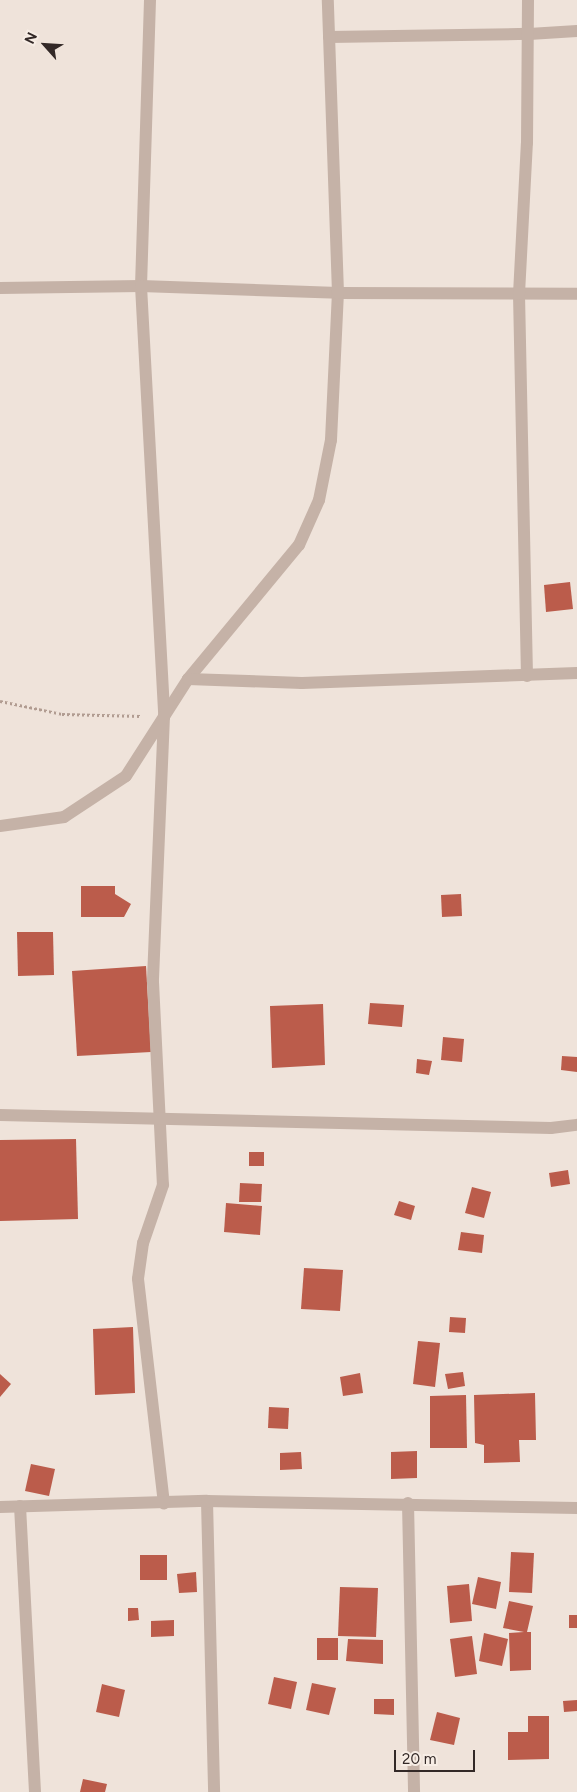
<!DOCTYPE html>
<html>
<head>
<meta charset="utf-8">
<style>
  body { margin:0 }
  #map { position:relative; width:577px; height:1792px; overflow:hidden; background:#efe3da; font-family:Figtree,sans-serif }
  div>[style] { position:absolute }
  .building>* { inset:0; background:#bb5c4b }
  .path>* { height:3px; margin-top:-1.5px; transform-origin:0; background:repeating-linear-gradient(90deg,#b19c91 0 2.5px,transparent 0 5px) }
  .minor>* { height:12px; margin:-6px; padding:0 6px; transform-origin:6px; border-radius:6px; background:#c5b2a7 }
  span { translate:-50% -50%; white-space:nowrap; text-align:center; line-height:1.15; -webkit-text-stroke:4px #f7ede5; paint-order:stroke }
  .north { position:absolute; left:20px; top:20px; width:50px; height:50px; -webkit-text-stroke:4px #f7ede5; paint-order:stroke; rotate:296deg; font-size:14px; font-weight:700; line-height:20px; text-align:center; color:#332927 }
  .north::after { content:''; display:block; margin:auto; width:18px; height:22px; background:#332927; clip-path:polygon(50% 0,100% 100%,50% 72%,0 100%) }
  .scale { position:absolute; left:394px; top:1750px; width:81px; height:22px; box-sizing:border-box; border:2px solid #332927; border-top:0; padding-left:6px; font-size:15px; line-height:18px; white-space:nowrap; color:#332927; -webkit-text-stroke:4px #f7ede5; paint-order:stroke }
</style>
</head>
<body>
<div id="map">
  <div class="building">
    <i style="clip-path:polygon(570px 582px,573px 609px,546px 612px,544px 585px)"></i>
    <i style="clip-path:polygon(81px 886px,115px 886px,115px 894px,131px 904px,124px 917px,81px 917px)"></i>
    <i style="clip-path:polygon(461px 894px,462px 916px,442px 917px,441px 895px)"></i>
    <i style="clip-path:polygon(17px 932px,53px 932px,54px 975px,18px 976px)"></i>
    <i style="clip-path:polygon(146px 966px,151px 1052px,77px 1056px,72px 971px)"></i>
    <i style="clip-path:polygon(370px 1003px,404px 1005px,402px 1027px,368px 1024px)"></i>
    <i style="clip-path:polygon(323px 1004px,325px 1065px,272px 1068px,270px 1006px)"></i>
    <i style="clip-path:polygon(443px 1037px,464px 1039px,462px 1062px,441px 1060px)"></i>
    <i style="clip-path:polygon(562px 1056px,577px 1057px,577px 1072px,561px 1070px)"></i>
    <i style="clip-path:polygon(417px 1059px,432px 1061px,429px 1075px,416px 1073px)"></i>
    <i style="clip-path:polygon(76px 1139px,78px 1219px,0 1221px,0 1140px)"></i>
    <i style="clip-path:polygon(249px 1152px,264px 1152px,264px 1166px,249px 1166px)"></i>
    <i style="clip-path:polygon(568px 1170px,570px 1184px,551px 1187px,549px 1173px)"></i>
    <i style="clip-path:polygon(240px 1183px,262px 1184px,261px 1202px,239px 1202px)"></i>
    <i style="clip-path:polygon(472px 1187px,491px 1192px,484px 1218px,465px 1213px)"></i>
    <i style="clip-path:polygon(399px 1201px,415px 1206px,411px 1220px,394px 1215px)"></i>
    <i style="clip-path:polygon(226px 1203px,262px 1206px,260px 1235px,224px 1232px)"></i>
    <i style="clip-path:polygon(461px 1232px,484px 1235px,482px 1253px,458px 1250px)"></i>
    <i style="clip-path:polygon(304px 1268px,343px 1270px,340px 1311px,301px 1309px)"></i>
    <i style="clip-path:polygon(450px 1317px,466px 1318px,465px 1333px,449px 1332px)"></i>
    <i style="clip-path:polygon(133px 1327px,135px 1393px,95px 1395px,93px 1329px)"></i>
    <i style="clip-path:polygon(418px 1341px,440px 1343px,435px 1387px,413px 1384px)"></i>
    <i style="clip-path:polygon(463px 1372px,465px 1386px,448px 1389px,445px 1374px)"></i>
    <i style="clip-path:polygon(360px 1373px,363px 1393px,343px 1396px,340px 1377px)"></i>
    <i style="clip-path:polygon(0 1374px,11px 1384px,0 1397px)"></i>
    <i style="clip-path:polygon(535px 1393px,536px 1440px,519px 1440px,520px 1462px,484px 1463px,484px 1445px,475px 1443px,474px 1395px)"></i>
    <i style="clip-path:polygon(466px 1395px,467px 1448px,430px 1448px,430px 1396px)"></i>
    <i style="clip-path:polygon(269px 1407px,289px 1408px,288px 1429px,268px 1428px)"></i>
    <i style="clip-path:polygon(417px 1451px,417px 1478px,391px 1479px,391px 1452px)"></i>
    <i style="clip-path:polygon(301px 1452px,302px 1469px,280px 1470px,280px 1453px)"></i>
    <i style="clip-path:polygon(31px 1464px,55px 1469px,49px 1496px,25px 1491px)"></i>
    <i style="clip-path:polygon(511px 1552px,534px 1553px,532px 1593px,509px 1592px)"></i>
    <i style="clip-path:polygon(140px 1555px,167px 1555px,167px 1580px,140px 1580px)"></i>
    <i style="clip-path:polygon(196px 1572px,197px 1592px,179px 1593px,177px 1574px)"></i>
    <i style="clip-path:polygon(478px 1577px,501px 1582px,496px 1609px,472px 1604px)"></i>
    <i style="clip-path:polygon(469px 1584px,472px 1621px,450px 1623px,447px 1586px)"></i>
    <i style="clip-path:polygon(340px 1587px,378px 1588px,376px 1637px,338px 1636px)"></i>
    <i style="clip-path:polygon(509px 1601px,533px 1606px,527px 1632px,531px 1632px,531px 1670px,510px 1671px,509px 1633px,524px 1632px,503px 1628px)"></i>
    <i style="clip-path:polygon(128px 1608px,138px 1608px,139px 1620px,128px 1621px)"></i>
    <i style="clip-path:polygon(569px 1615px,577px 1615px,577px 1628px,569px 1628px)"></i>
    <i style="clip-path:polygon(174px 1620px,174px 1636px,151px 1637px,151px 1621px)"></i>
    <i style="clip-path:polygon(484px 1633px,508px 1639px,502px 1666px,479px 1661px)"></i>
    <i style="clip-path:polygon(472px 1636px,477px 1674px,455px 1677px,450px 1639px)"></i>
    <i style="clip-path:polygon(317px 1638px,338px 1638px,338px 1660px,317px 1660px)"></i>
    <i style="clip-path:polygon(348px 1639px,383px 1640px,383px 1664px,346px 1661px)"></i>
    <i style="clip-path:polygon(274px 1677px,297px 1682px,291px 1709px,268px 1704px)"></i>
    <i style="clip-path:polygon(312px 1683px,336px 1688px,329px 1715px,306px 1710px)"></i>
    <i style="clip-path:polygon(102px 1684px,125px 1690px,119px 1717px,96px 1712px)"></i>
    <i style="clip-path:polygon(374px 1699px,394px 1699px,394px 1715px,374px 1714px)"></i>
    <i style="clip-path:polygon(577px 1700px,577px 1711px,564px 1712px,563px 1701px)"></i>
    <i style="clip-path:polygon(437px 1712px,460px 1718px,454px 1745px,430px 1740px)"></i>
    <i style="clip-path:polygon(528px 1716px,549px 1716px,549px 1759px,508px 1760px,508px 1732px,528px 1732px)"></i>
    <i style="clip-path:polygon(83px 1779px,107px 1784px,105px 1792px,80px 1792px)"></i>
  </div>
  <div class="path">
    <i style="left:0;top:701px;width:63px;rotate:11.8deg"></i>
    <i style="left:62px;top:714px;width:79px;rotate:1.5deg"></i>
  </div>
  <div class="minor">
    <i style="left:150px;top:0;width:286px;rotate:91.8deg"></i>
    <i style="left:141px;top:286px;width:431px;rotate:86.9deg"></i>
    <i style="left:164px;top:716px;width:266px;rotate:92.4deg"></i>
    <i style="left:153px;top:982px;width:203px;rotate:87.2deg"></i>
    <i style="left:163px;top:1185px;width:61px;rotate:109deg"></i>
    <i style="left:143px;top:1243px;width:36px;rotate:98deg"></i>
    <i style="left:138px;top:1279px;width:226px;rotate:83.4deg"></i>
    <i style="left:329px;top:37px;width:200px;rotate:-0.9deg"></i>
    <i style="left:529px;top:34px;width:48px;rotate:-3.6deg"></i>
    <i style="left:0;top:288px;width:141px;rotate:-0.8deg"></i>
    <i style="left:141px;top:286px;width:197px;rotate:2deg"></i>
    <i style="left:338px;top:293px;width:239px;rotate:0.2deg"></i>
    <i style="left:527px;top:676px;width:382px;rotate:-91.2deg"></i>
    <i style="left:519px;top:294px;width:151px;rotate:-87deg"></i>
    <i style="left:527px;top:143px;width:143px;rotate:-89.6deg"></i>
    <i style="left:188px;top:679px;width:174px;rotate:-50.4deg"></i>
    <i style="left:299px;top:545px;width:49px;rotate:-66deg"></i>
    <i style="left:319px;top:500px;width:61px;rotate:-78.7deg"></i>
    <i style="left:331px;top:440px;width:147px;rotate:-87.3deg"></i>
    <i style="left:338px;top:293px;width:293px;rotate:-92deg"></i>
    <i style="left:0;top:826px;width:65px;rotate:-8deg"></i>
    <i style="left:64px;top:817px;width:74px;rotate:-33.5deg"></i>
    <i style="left:126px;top:776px;width:115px;rotate:-57.4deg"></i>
    <i style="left:188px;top:679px;width:114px;rotate:2deg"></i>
    <i style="left:302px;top:683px;width:275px;rotate:-2.1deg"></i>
    <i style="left:0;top:1115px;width:551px;rotate:1.35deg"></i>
    <i style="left:551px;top:1128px;width:26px;rotate:-7deg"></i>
    <i style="left:207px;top:1501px;width:291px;rotate:88.6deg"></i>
    <i style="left:408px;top:1503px;width:289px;rotate:88.8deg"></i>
    <i style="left:20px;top:1506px;width:286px;rotate:87deg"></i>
    <i style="left:0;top:1507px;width:207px;rotate:-1.7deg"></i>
    <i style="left:207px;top:1501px;width:370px;rotate:1.1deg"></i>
  </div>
  <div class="north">N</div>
  <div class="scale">20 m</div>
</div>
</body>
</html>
